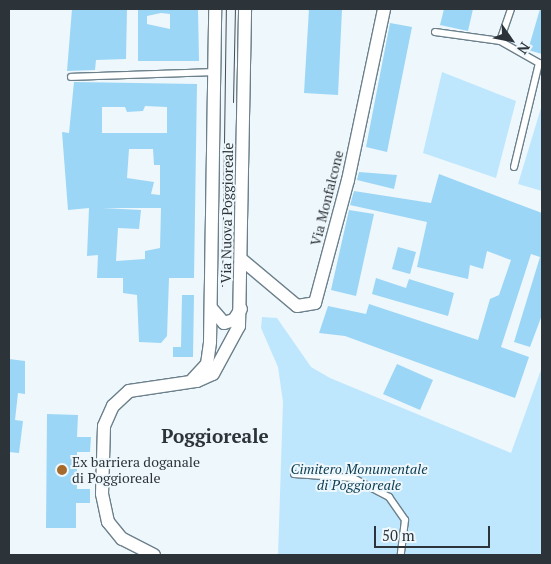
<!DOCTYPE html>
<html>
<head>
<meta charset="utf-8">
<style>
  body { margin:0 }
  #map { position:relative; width:551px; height:564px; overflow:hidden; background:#eef7fc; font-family:"PT Serif",serif }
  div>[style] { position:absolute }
  .green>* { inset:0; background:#bee7fe }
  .building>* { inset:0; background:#9bd6f6 }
  .roads { filter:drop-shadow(1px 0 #6c808b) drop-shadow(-1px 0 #6c808b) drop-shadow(0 1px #6c808b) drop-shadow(0 -1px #6c808b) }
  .lane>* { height:6px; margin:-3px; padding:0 3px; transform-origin:3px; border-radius:3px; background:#fff }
  .street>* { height:12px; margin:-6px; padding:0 6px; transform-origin:6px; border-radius:6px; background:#fff }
  .tram>* { height:1px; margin:-0.5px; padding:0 0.5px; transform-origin:0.5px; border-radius:0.5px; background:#454d52 }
  .dots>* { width:14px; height:14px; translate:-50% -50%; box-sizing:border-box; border:2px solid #eef7fc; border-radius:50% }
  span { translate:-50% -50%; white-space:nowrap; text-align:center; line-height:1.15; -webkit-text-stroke:4px #eef7fc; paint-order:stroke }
  .street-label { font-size:14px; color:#2c3439 }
  .poi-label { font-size:14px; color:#2c3439 }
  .left { translate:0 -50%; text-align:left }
  .park-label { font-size:14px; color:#0a3c52; font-style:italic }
  .district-label { font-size:19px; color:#2c3439; font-weight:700 }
  .frame { position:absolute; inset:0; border:10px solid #2c3439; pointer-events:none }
  .north { position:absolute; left:486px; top:15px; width:50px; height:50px; -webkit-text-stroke:4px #eef7fc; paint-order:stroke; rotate:123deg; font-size:14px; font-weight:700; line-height:20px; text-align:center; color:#2c3439 }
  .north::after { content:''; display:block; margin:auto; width:18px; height:22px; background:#2c3439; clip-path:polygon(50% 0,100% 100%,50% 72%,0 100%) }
  .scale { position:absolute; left:374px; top:526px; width:116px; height:22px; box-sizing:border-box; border:2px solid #2c3439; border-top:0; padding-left:6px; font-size:15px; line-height:18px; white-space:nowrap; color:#2c3439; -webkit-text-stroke:4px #eef7fc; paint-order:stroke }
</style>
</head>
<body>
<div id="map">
  <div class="green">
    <i style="clip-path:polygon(442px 72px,516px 101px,496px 178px,423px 153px)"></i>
    <i style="clip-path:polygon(541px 108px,542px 109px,542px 191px,518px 184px)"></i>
    <i style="clip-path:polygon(262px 317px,277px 318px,311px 367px,330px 378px,511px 453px,542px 367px,542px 555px,278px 555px,283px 402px,278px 367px,261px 328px)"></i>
  </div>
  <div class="building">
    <i style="clip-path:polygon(72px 9px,127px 9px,126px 59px,96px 60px,95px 70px,67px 71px)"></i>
    <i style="clip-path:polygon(evenodd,138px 9px,198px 9px,199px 61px,138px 61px,138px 9px,161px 13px,170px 14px,170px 29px,147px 24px,147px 16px,161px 13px)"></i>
    <i style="clip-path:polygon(309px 9px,342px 9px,338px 95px,304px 93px)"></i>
    <i style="clip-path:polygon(444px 9px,473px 9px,468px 31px,440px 25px)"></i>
    <i style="clip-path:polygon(540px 9px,542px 9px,542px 54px,528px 50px)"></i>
    <i style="clip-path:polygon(390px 23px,412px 27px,387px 152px,366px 147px)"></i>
    <i style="clip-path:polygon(evenodd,74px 82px,197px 84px,194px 278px,169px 278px,167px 336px,161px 343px,139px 342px,137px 295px,123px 293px,123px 278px,97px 278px,98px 255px,87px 256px,89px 208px,68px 210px,62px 132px,69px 133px,74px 82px,145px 106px,167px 107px,167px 133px,102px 133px,102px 107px,125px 107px,127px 112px,143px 111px,145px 106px,74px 82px,129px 149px,153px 149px,154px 165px,160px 165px,160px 195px,151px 194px,154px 182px,127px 178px,129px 149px,74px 82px,103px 208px,161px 208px,160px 248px,145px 251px,145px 259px,116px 261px,118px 228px,139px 229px,141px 210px,103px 208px)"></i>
    <i style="clip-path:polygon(359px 172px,397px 175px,394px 189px,357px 180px)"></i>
    <i style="clip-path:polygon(439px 174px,542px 213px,542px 315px,530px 347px,514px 342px,540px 257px,531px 254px,501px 347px,529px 357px,515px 398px,345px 336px,319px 333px,328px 306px,366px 314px,369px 304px,478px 340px,490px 299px,499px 295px,511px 260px,487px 251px,483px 269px,470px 265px,468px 279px,417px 267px,427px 222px,350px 205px,354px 191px,431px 203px)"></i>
    <i style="clip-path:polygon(349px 210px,374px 214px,356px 296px,331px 290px)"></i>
    <i style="clip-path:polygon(398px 247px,416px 252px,410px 274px,392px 269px)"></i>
    <i style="clip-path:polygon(376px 278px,406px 288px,409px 279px,454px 293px,448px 316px,372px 294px)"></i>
    <i style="clip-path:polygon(182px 295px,194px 295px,193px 357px,173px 357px,173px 347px,181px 347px)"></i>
    <i style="clip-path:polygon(9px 359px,25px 361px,25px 394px,18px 393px,15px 420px,23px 421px,19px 453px,9px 452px)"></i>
    <i style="clip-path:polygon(397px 364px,433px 380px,420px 410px,383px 394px)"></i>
    <i style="clip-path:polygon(47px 414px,78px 415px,77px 437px,91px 437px,90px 452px,77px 452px,77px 489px,90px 489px,90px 503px,76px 503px,76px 528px,46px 528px)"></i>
  </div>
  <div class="roads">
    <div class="lane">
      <i style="left:435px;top:32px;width:66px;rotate:7.9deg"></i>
      <i style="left:500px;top:41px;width:34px;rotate:-71deg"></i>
      <i style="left:500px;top:41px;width:45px;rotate:29.4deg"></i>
      <i style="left:539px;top:63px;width:107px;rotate:103.5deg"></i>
      <i style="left:71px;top:77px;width:142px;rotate:-2deg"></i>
      <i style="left:294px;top:474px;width:59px;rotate:3.9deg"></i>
      <i style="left:353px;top:478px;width:41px;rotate:27.8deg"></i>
      <i style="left:389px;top:497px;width:28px;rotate:55deg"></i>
      <i style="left:405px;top:520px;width:35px;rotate:97deg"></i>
    </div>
    <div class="street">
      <i style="left:241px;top:259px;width:73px;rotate:40deg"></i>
      <i style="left:297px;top:306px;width:18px;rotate:-9deg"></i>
      <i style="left:315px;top:303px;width:127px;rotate:-75deg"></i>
      <i style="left:348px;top:180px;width:175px;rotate:-78.1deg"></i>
      <i style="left:211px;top:308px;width:20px;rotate:49deg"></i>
      <i style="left:224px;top:323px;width:10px;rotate:-17deg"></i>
      <i style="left:234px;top:320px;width:13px;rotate:-58deg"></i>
      <i style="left:193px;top:379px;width:21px;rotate:-47deg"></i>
      <i style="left:207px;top:364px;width:22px;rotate:-82deg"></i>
      <i style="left:210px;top:342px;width:333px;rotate:-89.1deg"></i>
      <i style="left:154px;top:555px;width:36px;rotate:-153deg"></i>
      <i style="left:122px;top:539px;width:22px;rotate:-129deg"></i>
      <i style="left:108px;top:522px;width:29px;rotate:-102deg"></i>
      <i style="left:102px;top:494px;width:68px;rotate:-88.3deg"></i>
      <i style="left:104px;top:426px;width:22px;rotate:-66deg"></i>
      <i style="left:113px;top:406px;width:22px;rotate:-43deg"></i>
      <i style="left:129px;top:391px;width:69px;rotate:-8.4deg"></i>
      <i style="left:197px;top:381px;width:17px;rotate:-24deg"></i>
      <i style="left:213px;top:374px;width:55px;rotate:-61.6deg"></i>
      <i style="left:239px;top:326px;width:317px;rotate:-88.9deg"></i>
    </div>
  </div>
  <div class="tram">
    <i style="left:233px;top:102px;width:93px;rotate:-88.8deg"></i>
    <i style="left:222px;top:286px;width:277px;rotate:-89.2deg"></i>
  </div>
  <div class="dots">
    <i style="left:62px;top:470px;background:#a76a2d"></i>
  </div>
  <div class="street-label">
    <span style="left:327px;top:198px;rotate:-76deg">Via Monfalcone</span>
    <span style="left:227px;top:213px;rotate:-89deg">Via Nuova Poggioreale</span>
  </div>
  <div class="poi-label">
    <span class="left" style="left:72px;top:470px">Ex barriera doganale<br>di Poggioreale</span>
  </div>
  <div class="park-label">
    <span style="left:359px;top:477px">Cimitero Monumentale<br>di Poggioreale</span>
  </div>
  <div class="district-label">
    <span style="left:215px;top:436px">Poggioreale</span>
  </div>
  <div class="frame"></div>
  <div class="north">N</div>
  <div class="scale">50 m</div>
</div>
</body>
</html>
